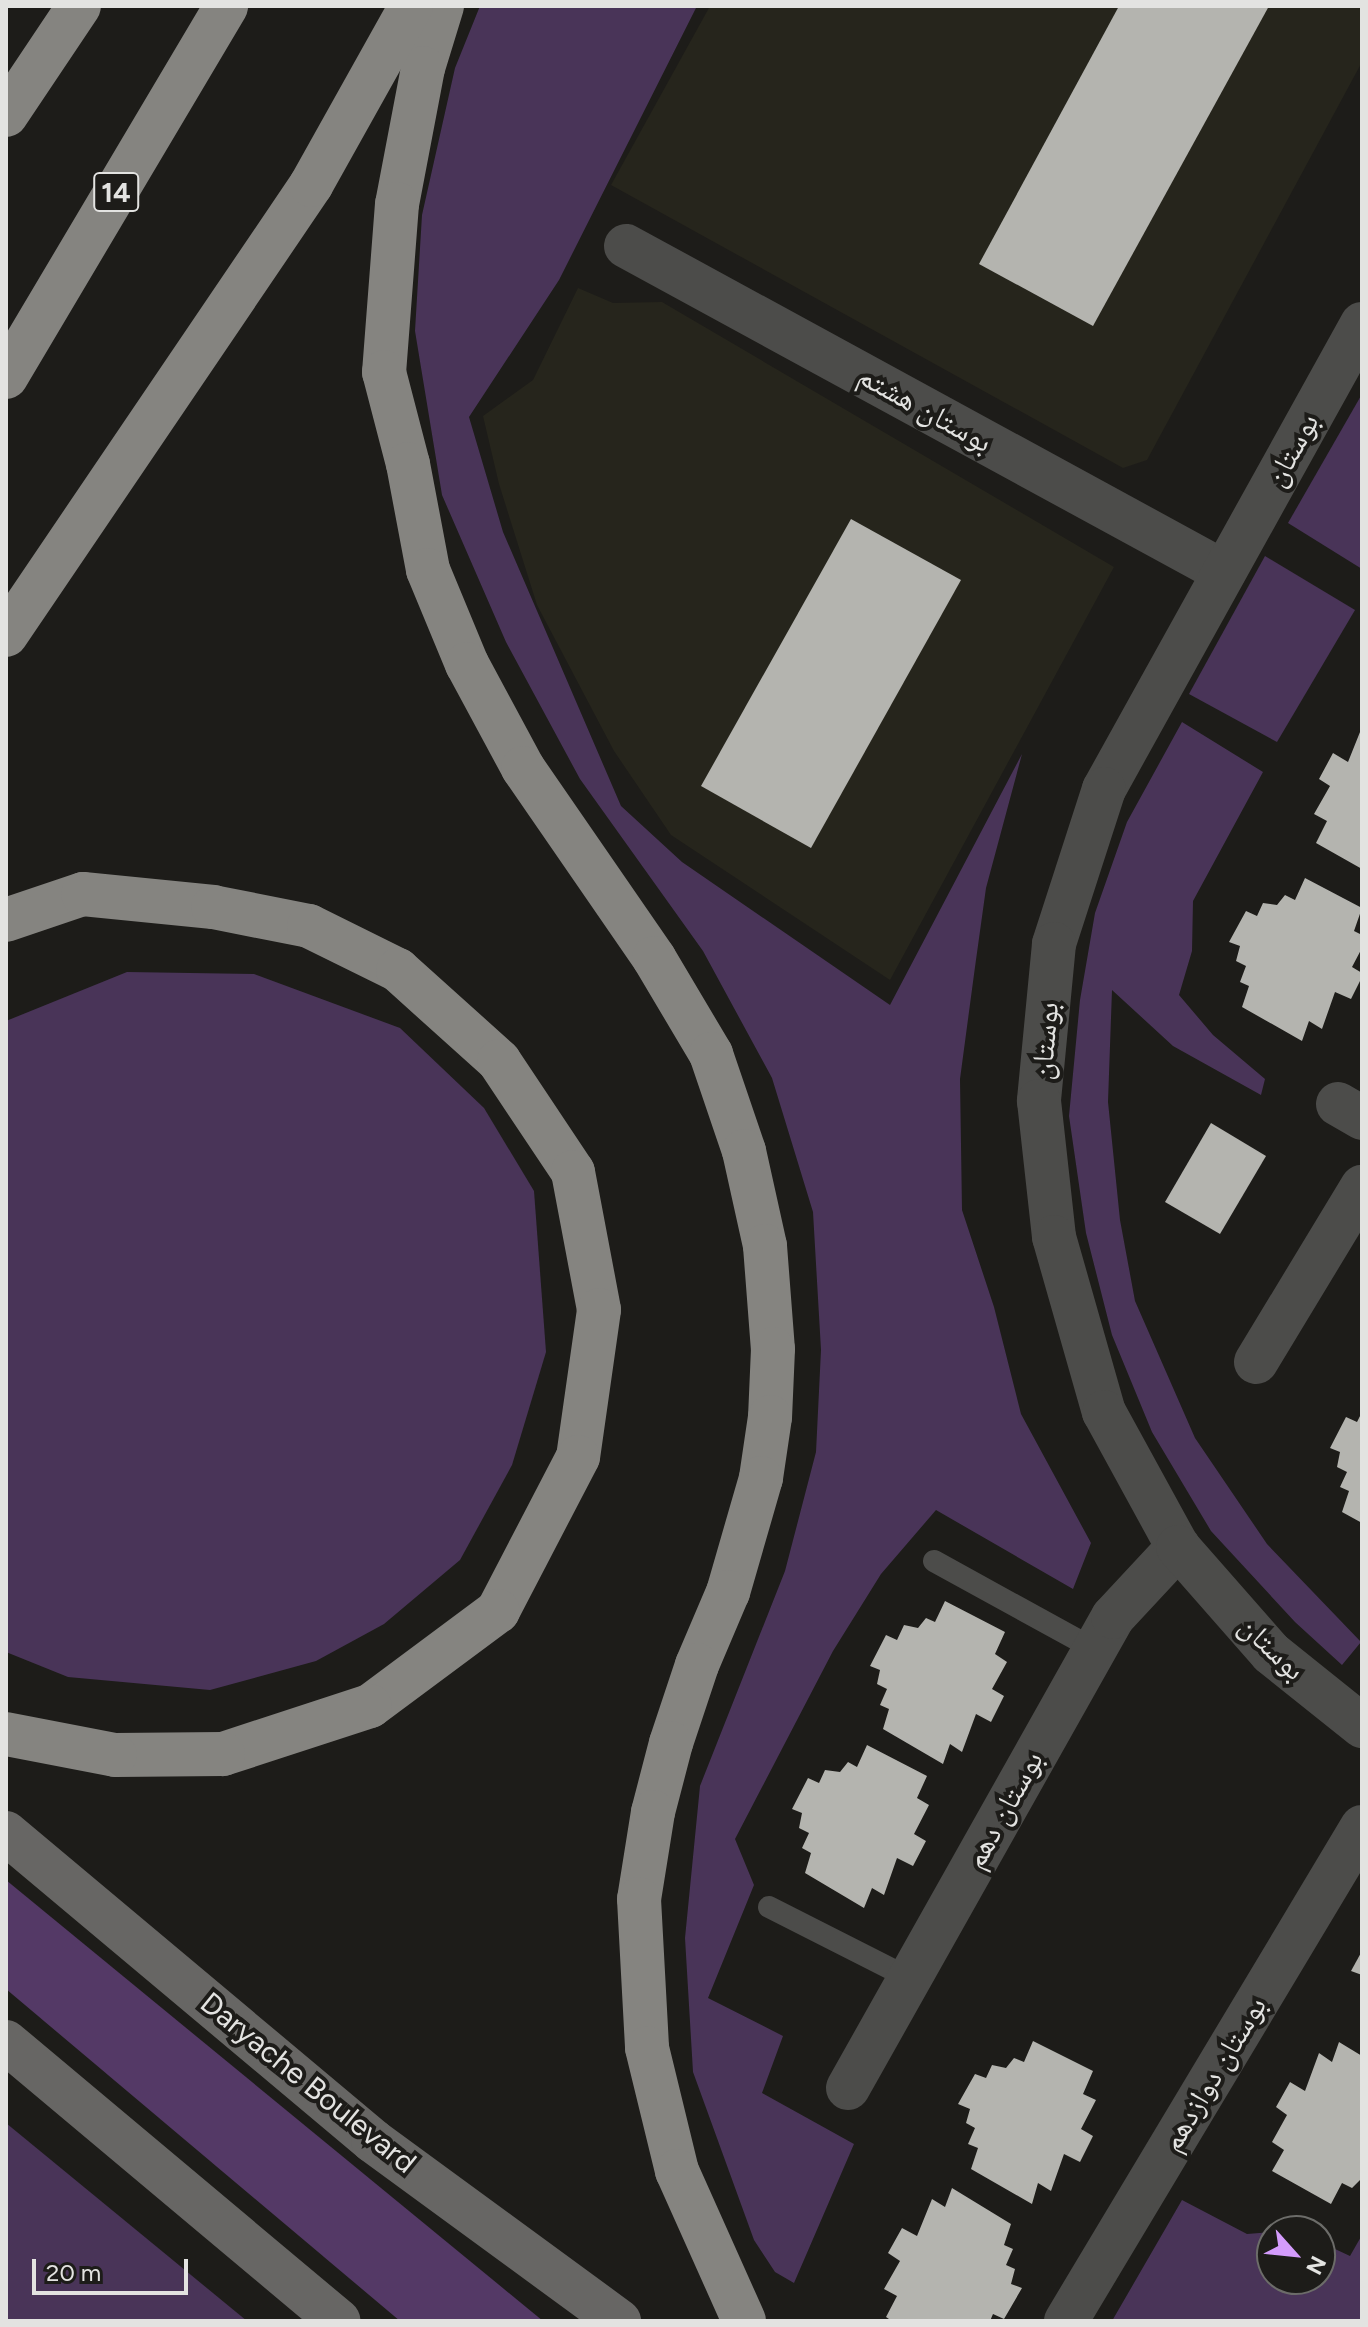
<!DOCTYPE html>
<html>
<head>
<meta charset="utf-8">
<style>
  body { margin:0 }
  #map { position:relative; width:1368px; height:2327px; overflow:hidden; background:#1d1c19; font-family:Figtree,"Noto Naskh Arabic",sans-serif }
  div>[style] { position:absolute }
  .built>* { inset:0; background:#26251c }
  .green>* { inset:0; background:#493458 }
  .forest>* { inset:0; background:#543966 }
  .building>* { inset:0; background:#b4b4af }
  .service>* { height:22px; margin:-11px; padding:0 11px; transform-origin:11px; border-radius:11px; background:#4c4c4a }
  .minor>* { height:44px; margin:-22px; padding:0 22px; transform-origin:22px; border-radius:22px; background:#4c4c4a }
  .tertiary>* { height:44px; margin:-22px; padding:0 22px; transform-origin:22px; border-radius:22px; background:#4c4c4a }
  .secondary>* { height:44px; margin:-22px; padding:0 22px; transform-origin:22px; border-radius:22px; background:#676664 }
  .trunk>* { height:44px; margin:-22px; padding:0 22px; transform-origin:22px; border-radius:22px; background:#858480 }
  span { translate:-50% -50%; white-space:nowrap; text-align:center; line-height:1.15; -webkit-text-stroke:8px #1d1c19; paint-order:stroke }
  .shield-label span { padding:2px 6px; background:#1d1c19; border:2px solid; border-radius:6px; -webkit-text-stroke-width:0 }
  .shield-label { font-size:28px; color:#e3e3e1; font-weight:700 }
  .street-label { font-size:30px; color:#e3e3e1 }
  .frame { position:absolute; inset:0; border:8px solid #e3e3e1; pointer-events:none }
  .north { position:absolute; left:1256px; top:2215px; width:80px; height:80px; box-sizing:border-box; background:#1d1c19; border:2px solid #6c6c69; border-radius:50%; rotate:117deg; font-size:22px; font-weight:700; line-height:32px; text-align:center; color:#e3e3e1 }
  .north::after { content:''; display:block; margin:auto; width:28px; height:36px; background:#d49cfc; clip-path:polygon(50% 0,100% 100%,50% 72%,0 100%) }
  .scale { position:absolute; left:32px; top:2259px; width:156px; height:36px; box-sizing:border-box; border:4px solid #e3e3e1; border-top:0; padding-left:10px; font-size:24px; line-height:28px; white-space:nowrap; color:#e3e3e1; -webkit-text-stroke:6px #1d1c19; paint-order:stroke }
</style>
</head>
<body>
<div id="map">
  <div class="built">
    <i style="clip-path:polygon(710px 6px,1362px 6px,1362px 62px,1147px 460px,1123px 468px,611px 185px)"></i>
    <i style="clip-path:polygon(578px 288px,613px 303px,662px 302px,1114px 567px,890px 980px,671px 835px,614px 751px,537px 605px,499px 484px,483px 416px,533px 380px)"></i>
  </div>
  <div class="green">
    <i style="clip-path:polygon(480px 6px,697px 6px,559px 280px,469px 417px,503px 532px,621px 806px,682px 862px,890px 1005px,1022px 754px,986px 888px,975px 967px,960px 1079px,962px 1210px,994px 1307px,1021px 1414px,1091px 1543px,1073px 1589px,936px 1510px,881px 1574px,833px 1651px,735px 1839px,754px 1885px,708px 1998px,783px 2036px,762px 2093px,854px 2144px,794px 2283px,775px 2272px,754px 2240px,693px 2072px,685px 1938px,700px 1786px,785px 1571px,816px 1452px,821px 1350px,813px 1212px,772px 1078px,703px 951px,580px 779px,506px 642px,442px 495px,415px 331px,422px 215px,455px 68px)"></i>
    <i style="clip-path:polygon(1362px 394px,1362px 569px,1288px 523px)"></i>
    <i style="clip-path:polygon(1265px 556px,1355px 610px,1277px 742px,1189px 694px)"></i>
    <i style="clip-path:polygon(1182px 722px,1263px 772px,1193px 901px,1192px 951px,1179px 995px,1213px 1035px,1265px 1079px,1261px 1095px,1173px 1046px,1112px 990px,1108px 1102px,1120px 1220px,1135px 1301px,1195px 1438px,1267px 1544px,1361px 1642px,1342px 1665px,1295px 1622px,1211px 1531px,1152px 1432px,1112px 1335px,1086px 1233px,1069px 1116px,1080px 1000px,1095px 913px,1127px 822px)"></i>
    <i style="clip-path:polygon(127px 972px,254px 974px,400px 1028px,484px 1108px,534px 1191px,546px 1352px,512px 1465px,460px 1560px,384px 1624px,316px 1661px,210px 1690px,68px 1677px,6px 1652px,6px 1021px)"></i>
    <i style="clip-path:polygon(6px 2123px,247px 2321px,6px 2321px)"></i>
    <i style="clip-path:polygon(1182px 2200px,1247px 2234px,1272px 2232px,1272px 2279px,1320px 2279px,1320px 2242px,1350px 2256px,1362px 2235px,1362px 2321px,1112px 2321px)"></i>
  </div>
  <div class="forest">
    <i style="clip-path:polygon(6px 1880px,543px 2321px,400px 2321px,6px 1989px)"></i>
  </div>
  <div class="building">
    <i style="clip-path:polygon(1119px 6px,1269px 6px,1093px 326px,979px 264px)"></i>
    <i style="clip-path:polygon(851px 519px,961px 580px,811px 848px,701px 786px)"></i>
    <i style="clip-path:polygon(1362px 727px,1362px 869px,1316px 843px,1327px 821px,1314px 814px,1330px 786px,1319px 779px,1333px 753px,1348px 762px)"></i>
    <i style="clip-path:polygon(1305px 878px,1362px 908px,1354px 931px,1362px 935px,1362px 948px,1352px 967px,1362px 973px,1362px 977px,1351px 999px,1335px 992px,1322px 1029px,1309px 1021px,1302px 1041px,1242px 1007px,1249px 986px,1240px 982px,1246px 966px,1236px 961px,1240px 946px,1229px 942px,1246px 911px,1257px 916px,1263px 903px,1277px 905px,1285px 895px,1295px 900px)"></i>
    <i style="clip-path:polygon(1211px 1123px,1266px 1156px,1220px 1234px,1165px 1202px)"></i>
    <i style="clip-path:polygon(1362px 1412px,1362px 1523px,1342px 1512px,1349px 1491px,1340px 1487px,1347px 1472px,1337px 1467px,1340px 1452px,1330px 1448px,1346px 1417px,1357px 1422px)"></i>
    <i style="clip-path:polygon(945px 1601px,1005px 1632px,995px 1654px,1007px 1662px,992px 1689px,1004px 1696px,991px 1722px,976px 1714px,962px 1752px,950px 1744px,943px 1764px,883px 1729px,889px 1709px,880px 1705px,887px 1689px,877px 1684px,880px 1670px,870px 1666px,886px 1635px,897px 1640px,904px 1625px,918px 1628px,926px 1618px,935px 1622px)"></i>
    <i style="clip-path:polygon(867px 1745px,927px 1776px,917px 1798px,929px 1805px,914px 1834px,926px 1841px,913px 1866px,897px 1858px,884px 1895px,872px 1888px,864px 1908px,805px 1873px,811px 1853px,802px 1848px,809px 1833px,799px 1828px,802px 1813px,792px 1809px,808px 1778px,819px 1783px,825px 1770px,840px 1772px,848px 1762px,857px 1767px)"></i>
    <i style="clip-path:polygon(1362px 1951px,1362px 1975px,1351px 1971px)"></i>
    <i style="clip-path:polygon(1033px 2041px,1093px 2071px,1083px 2094px,1096px 2100px,1081px 2129px,1093px 2136px,1080px 2162px,1064px 2154px,1051px 2191px,1038px 2183px,1032px 2204px,971px 2169px,978px 2148px,968px 2144px,975px 2128px,966px 2123px,970px 2109px,958px 2104px,975px 2074px,986px 2078px,992px 2065px,1006px 2068px,1014px 2058px,1024px 2062px)"></i>
    <i style="clip-path:polygon(1339px 2042px,1362px 2056px,1362px 2178px,1352px 2188px,1342px 2183px,1331px 2204px,1272px 2171px,1284px 2150px,1272px 2142px,1287px 2115px,1276px 2107px,1290px 2082px,1305px 2091px,1319px 2053px,1332px 2062px)"></i>
    <i style="clip-path:polygon(952px 2188px,1011px 2224px,1004px 2245px,1013px 2249px,1006px 2265px,1015px 2269px,1011px 2284px,1022px 2288px,1004px 2319px,993px 2314px,990px 2321px,892px 2321px,886px 2317px,897px 2296px,884px 2289px,900px 2261px,888px 2253px,902px 2228px,917px 2236px,932px 2199px,945px 2207px)"></i>
  </div>
  <div class="service">
    <i style="left:934px;top:1561px;width:183px;rotate:28.8deg"></i>
    <i style="left:769px;top:1907px;width:157px;rotate:26.9deg"></i>
  </div>
  <div class="minor">
    <i style="left:626px;top:246px;width:681px;rotate:28.6deg"></i>
    <i style="left:1338px;top:1104px;width:28px;rotate:30deg"></i>
    <i style="left:1256px;top:1362px;width:205px;rotate:-58.8deg"></i>
    <i style="left:848px;top:2088px;width:540px;rotate:-60.64deg"></i>
    <i style="left:1113px;top:1617px;width:96px;rotate:-47.1deg"></i>
    <i style="left:1066px;top:2321px;width:576px;rotate:-59.07deg"></i>
  </div>
  <div class="tertiary">
    <i style="left:1362px;top:324px;width:532px;rotate:119.02deg"></i>
    <i style="left:1104px;top:789px;width:163px;rotate:107.9deg"></i>
    <i style="left:1054px;top:944px;width:158px;rotate:95.5deg"></i>
    <i style="left:1039px;top:1101px;width:137px;rotate:83.7deg"></i>
    <i style="left:1054px;top:1237px;width:182px;rotate:74.1deg"></i>
    <i style="left:1104px;top:1412px;width:154px;rotate:61.3deg"></i>
    <i style="left:1178px;top:1547px;width:141px;rotate:48.7deg"></i>
    <i style="left:1271px;top:1653px;width:117px;rotate:38.7deg"></i>
  </div>
  <div class="secondary">
    <i style="left:6px;top:1833px;width:479px;rotate:40deg"></i>
    <i style="left:373px;top:2141px;width:305px;rotate:36.2deg"></i>
    <i style="left:6px;top:2042px;width:434px;rotate:40deg"></i>
  </div>
  <div class="trunk">
    <i style="left:442px;top:6px;width:65px;rotate:107deg"></i>
    <i style="left:423px;top:68px;width:138px;rotate:100.8deg"></i>
    <i style="left:397px;top:204px;width:169px;rotate:94.4deg"></i>
    <i style="left:384px;top:372px;width:95px;rotate:75.4deg"></i>
    <i style="left:408px;top:464px;width:108px;rotate:79.3deg"></i>
    <i style="left:428px;top:570px;width:102px;rotate:67.5deg"></i>
    <i style="left:467px;top:664px;width:118px;rotate:61.7deg"></i>
    <i style="left:523px;top:768px;width:231px;rotate:55.4deg"></i>
    <i style="left:654px;top:958px;width:112px;rotate:59.3deg"></i>
    <i style="left:711px;top:1054px;width:102px;rotate:71.2deg"></i>
    <i style="left:744px;top:1151px;width:97px;rotate:77.5deg"></i>
    <i style="left:765px;top:1246px;width:103px;rotate:85.6deg"></i>
    <i style="left:773px;top:1349px;width:68px;rotate:92.5deg"></i>
    <i style="left:770px;top:1417px;width:62px;rotate:98.4deg"></i>
    <i style="left:761px;top:1478px;width:119px;rotate:106.1deg"></i>
    <i style="left:728px;top:1592px;width:79px;rotate:113deg"></i>
    <i style="left:697px;top:1665px;width:82px;rotate:108.4deg"></i>
    <i style="left:671px;top:1743px;width:71px;rotate:104.6deg"></i>
    <i style="left:653px;top:1812px;width:88px;rotate:99.1deg"></i>
    <i style="left:639px;top:1899px;width:149px;rotate:86.9deg"></i>
    <i style="left:647px;top:2048px;width:127px;rotate:76.3deg"></i>
    <i style="left:677px;top:2171px;width:164px;rotate:65.9deg"></i>
    <i style="left:6px;top:115px;width:131px;rotate:-56.2deg"></i>
    <i style="left:6px;top:377px;width:431px;rotate:-59.3deg"></i>
    <i style="left:6px;top:635px;width:544px;rotate:-55.87deg"></i>
    <i style="left:311px;top:185px;width:205px;rotate:-60.8deg"></i>
    <i style="left:6px;top:920px;width:81px;rotate:-18.7deg"></i>
    <i style="left:83px;top:894px;width:131px;rotate:5.7deg"></i>
    <i style="left:213px;top:907px;width:98px;rotate:11.2deg"></i>
    <i style="left:309px;top:926px;width:99px;rotate:26.3deg"></i>
    <i style="left:398px;top:970px;width:136px;rotate:42deg"></i>
    <i style="left:499px;top:1061px;width:133px;rotate:56.3deg"></i>
    <i style="left:573px;top:1172px;width:140px;rotate:79.3deg"></i>
    <i style="left:599px;top:1310px;width:148px;rotate:98.1deg"></i>
    <i style="left:578px;top:1457px;width:174px;rotate:117.5deg"></i>
    <i style="left:498px;top:1611px;width:159px;rotate:143.4deg"></i>
    <i style="left:370px;top:1706px;width:155px;rotate:161.9deg"></i>
    <i style="left:223px;top:1754px;width:108px;rotate:179.5deg"></i>
    <i style="left:115px;top:1755px;width:111px;rotate:-169.1deg"></i>
  </div>
  <div class="shield-label">
    <span style="left:116px;top:192px">14</span>
  </div>
  <div class="street-label">
    <span style="left:925px;top:409px;rotate:29deg">بوستان هشتم</span>
    <span style="left:1292px;top:450px;rotate:-61deg">بوستان</span>
    <span style="left:1045px;top:1041px;rotate:-85deg">بوستان</span>
    <span style="left:1272px;top:1648px;rotate:44deg">بوستان</span>
    <span style="left:1004px;top:1810px;rotate:-61deg">بوستان دهم</span>
    <span style="left:1214px;top:2074px;rotate:-59deg">بوستان دوازدهم</span>
    <span style="left:308px;top:2083px;rotate:39deg">Daryache Boulevard</span>
  </div>
  <div class="frame"></div>
  <div class="north">N</div>
  <div class="scale">20 m</div>
</div>
</body>
</html>
